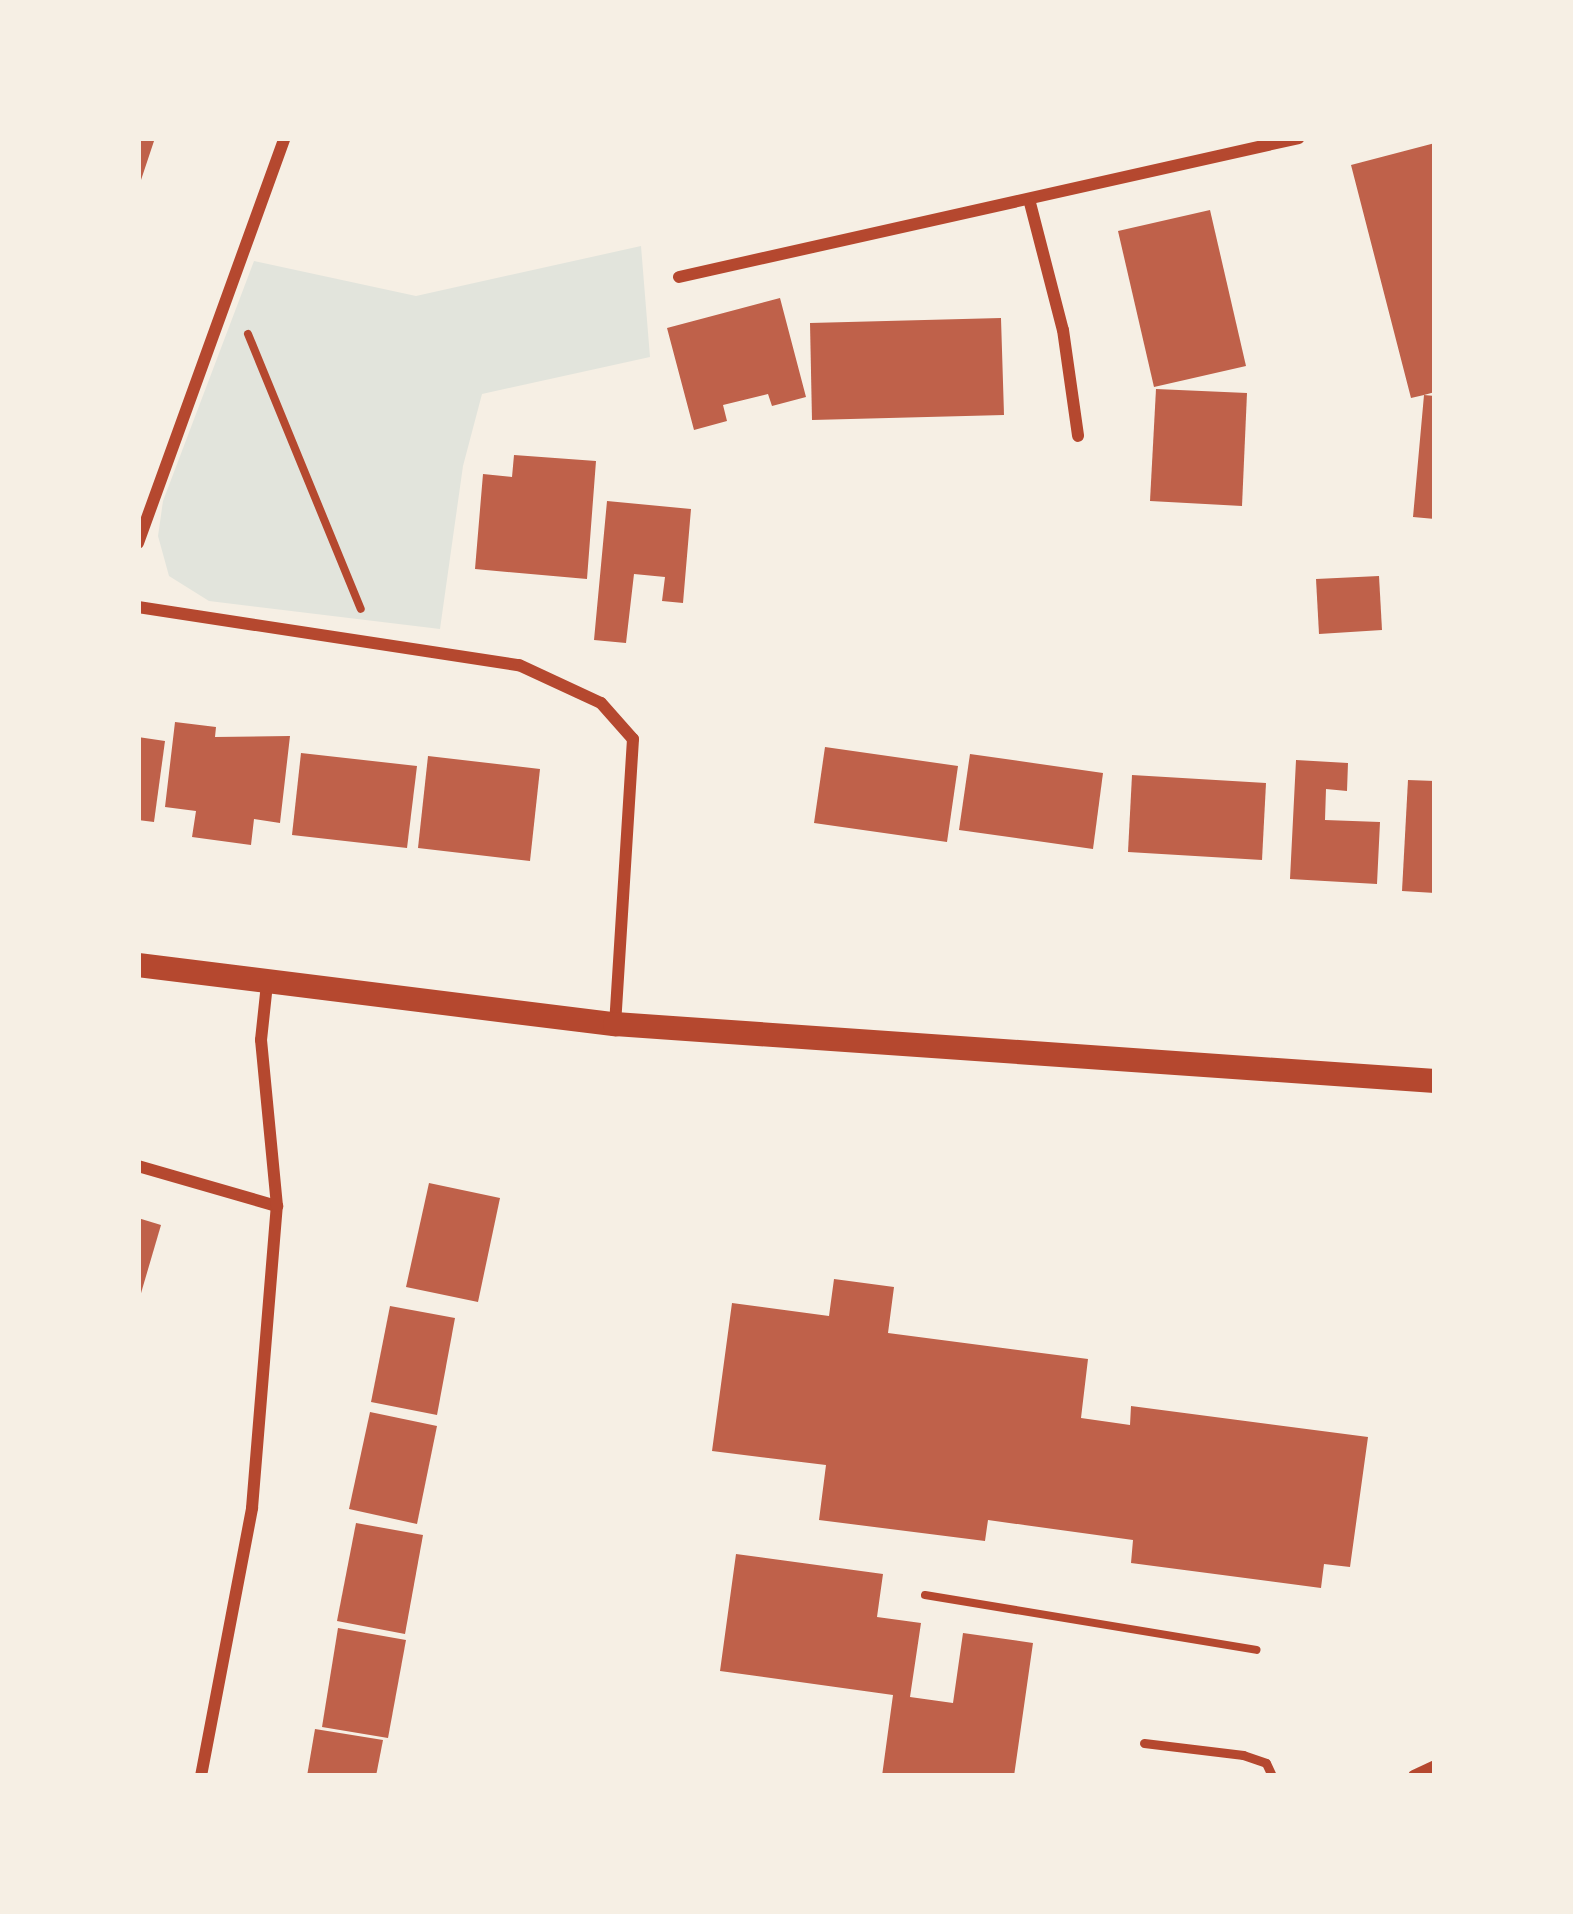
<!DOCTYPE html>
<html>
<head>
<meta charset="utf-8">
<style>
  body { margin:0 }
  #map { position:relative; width:1573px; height:1914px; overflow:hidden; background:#f6efe4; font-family:Georgia,serif }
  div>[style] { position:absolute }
  .green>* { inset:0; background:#e2e4dc }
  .building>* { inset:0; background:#bf614a }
  .path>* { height:8px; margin:-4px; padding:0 4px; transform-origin:4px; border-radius:4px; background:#b5482f }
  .service>* { height:9px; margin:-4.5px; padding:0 4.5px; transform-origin:4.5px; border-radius:4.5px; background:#b5482f }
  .minor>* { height:12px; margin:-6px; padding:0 6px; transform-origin:6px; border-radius:6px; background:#b5482f }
  .secondary>* { height:24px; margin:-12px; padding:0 12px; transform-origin:12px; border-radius:12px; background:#b5482f }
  span { translate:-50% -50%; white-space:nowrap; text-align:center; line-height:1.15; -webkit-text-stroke:9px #f6efe4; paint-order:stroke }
  .frame { position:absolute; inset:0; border:141px solid #f6efe4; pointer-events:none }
</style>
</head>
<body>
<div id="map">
  <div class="green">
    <i style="clip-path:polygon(641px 246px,650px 357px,482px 394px,463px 466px,440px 629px,209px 601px,169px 576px,158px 536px,163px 501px,254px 261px,416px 296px)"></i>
  </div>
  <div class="building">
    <i style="clip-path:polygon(138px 138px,155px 138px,139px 186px,138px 186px)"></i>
    <i style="clip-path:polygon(1435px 143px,1435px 392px,1424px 395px,1435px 396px,1435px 519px,1413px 517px,1424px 395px,1411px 398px,1351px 165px)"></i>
    <i style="clip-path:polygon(1210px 210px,1246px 366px,1154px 387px,1118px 231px)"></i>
    <i style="clip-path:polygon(780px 298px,806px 397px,772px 406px,768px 394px,723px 405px,727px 421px,694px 430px,667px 328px)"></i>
    <i style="clip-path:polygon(1001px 318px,1004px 415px,812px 420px,810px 323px)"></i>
    <i style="clip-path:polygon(1156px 389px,1247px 393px,1242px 506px,1150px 501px)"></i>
    <i style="clip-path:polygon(514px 455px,596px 461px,587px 579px,475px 569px,483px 474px,512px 477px)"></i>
    <i style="clip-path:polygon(607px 501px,691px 509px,683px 603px,662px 601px,665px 577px,634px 574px,626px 643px,594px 640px)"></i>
    <i style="clip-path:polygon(1379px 576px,1382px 630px,1319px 634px,1316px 579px)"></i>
    <i style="clip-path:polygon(175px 722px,216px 727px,215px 737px,290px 736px,280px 823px,254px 819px,251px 845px,192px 837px,196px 811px,165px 807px)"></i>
    <i style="clip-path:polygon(138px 737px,165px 741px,154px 822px,138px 820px)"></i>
    <i style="clip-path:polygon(825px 747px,958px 766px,947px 842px,814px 823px)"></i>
    <i style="clip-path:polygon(301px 753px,417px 766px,407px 848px,292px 835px)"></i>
    <i style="clip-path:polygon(970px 754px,1103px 773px,1093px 849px,959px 830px)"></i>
    <i style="clip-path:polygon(428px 756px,540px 769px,530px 861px,418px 848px)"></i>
    <i style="clip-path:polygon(1296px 760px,1348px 763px,1347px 791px,1326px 789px,1325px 820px,1380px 822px,1377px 884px,1290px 879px)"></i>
    <i style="clip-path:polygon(1132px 775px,1266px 783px,1262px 860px,1128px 852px)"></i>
    <i style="clip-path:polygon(1408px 780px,1435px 781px,1435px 893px,1402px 891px)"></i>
    <i style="clip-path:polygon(429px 1183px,500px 1198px,478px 1302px,406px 1287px)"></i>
    <i style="clip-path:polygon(138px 1218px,161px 1225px,139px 1300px,138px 1300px)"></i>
    <i style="clip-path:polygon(834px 1279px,894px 1287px,888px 1333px,1088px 1359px,1081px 1418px,1130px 1425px,1131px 1406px,1368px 1437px,1350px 1567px,1324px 1564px,1321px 1588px,1131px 1563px,1133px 1540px,988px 1520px,985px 1541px,819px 1520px,826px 1465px,712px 1451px,732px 1303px,829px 1316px)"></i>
    <i style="clip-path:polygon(390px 1306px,455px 1318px,437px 1415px,371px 1402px)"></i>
    <i style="clip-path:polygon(370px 1412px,437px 1426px,417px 1524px,349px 1509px)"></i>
    <i style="clip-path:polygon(356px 1523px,423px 1535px,405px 1634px,337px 1621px)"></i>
    <i style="clip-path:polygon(736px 1554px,883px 1574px,877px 1617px,921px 1623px,910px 1697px,953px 1703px,963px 1633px,1033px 1643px,1014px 1776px,882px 1776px,893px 1695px,720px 1671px)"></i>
    <i style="clip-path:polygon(338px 1628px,406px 1640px,388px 1738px,322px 1727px)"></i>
    <i style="clip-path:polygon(315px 1729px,383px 1740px,376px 1776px,307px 1776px)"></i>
  </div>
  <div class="path">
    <i style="left:248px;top:334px;width:297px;rotate:67.7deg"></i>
    <i style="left:925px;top:1595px;width:336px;rotate:9.4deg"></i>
  </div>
  <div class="service">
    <i style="left:1144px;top:1743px;width:100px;rotate:6.9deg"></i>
    <i style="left:1243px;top:1755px;width:24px;rotate:19deg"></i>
    <i style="left:1266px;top:1763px;width:14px;rotate:65deg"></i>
  </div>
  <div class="minor">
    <i style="left:1029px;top:199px;width:135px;rotate:75.5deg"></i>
    <i style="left:1063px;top:330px;width:107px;rotate:81.9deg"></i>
    <i style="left:679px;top:277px;width:635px;rotate:-12.64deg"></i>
    <i style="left:138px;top:543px;width:431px;rotate:-70.1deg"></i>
    <i style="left:138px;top:607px;width:385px;rotate:8.7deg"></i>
    <i style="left:519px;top:665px;width:90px;rotate:24.9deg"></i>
    <i style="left:601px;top:703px;width:48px;rotate:48.4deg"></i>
    <i style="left:633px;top:739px;width:286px;rotate:93.6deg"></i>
    <i style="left:138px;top:1166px;width:145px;rotate:16.1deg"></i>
    <i style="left:201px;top:1776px;width:273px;rotate:-79.2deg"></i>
    <i style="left:252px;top:1508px;width:303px;rotate:-85.3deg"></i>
    <i style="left:277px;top:1206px;width:167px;rotate:-95.5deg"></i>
    <i style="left:261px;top:1040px;width:56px;rotate:-83.9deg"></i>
    <i style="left:1414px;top:1776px;width:23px;rotate:-25deg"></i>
  </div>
  <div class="secondary">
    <i style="left:138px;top:965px;width:481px;rotate:7.1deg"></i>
    <i style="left:615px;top:1024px;width:822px;rotate:3.98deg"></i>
  </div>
  <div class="frame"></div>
</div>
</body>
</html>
